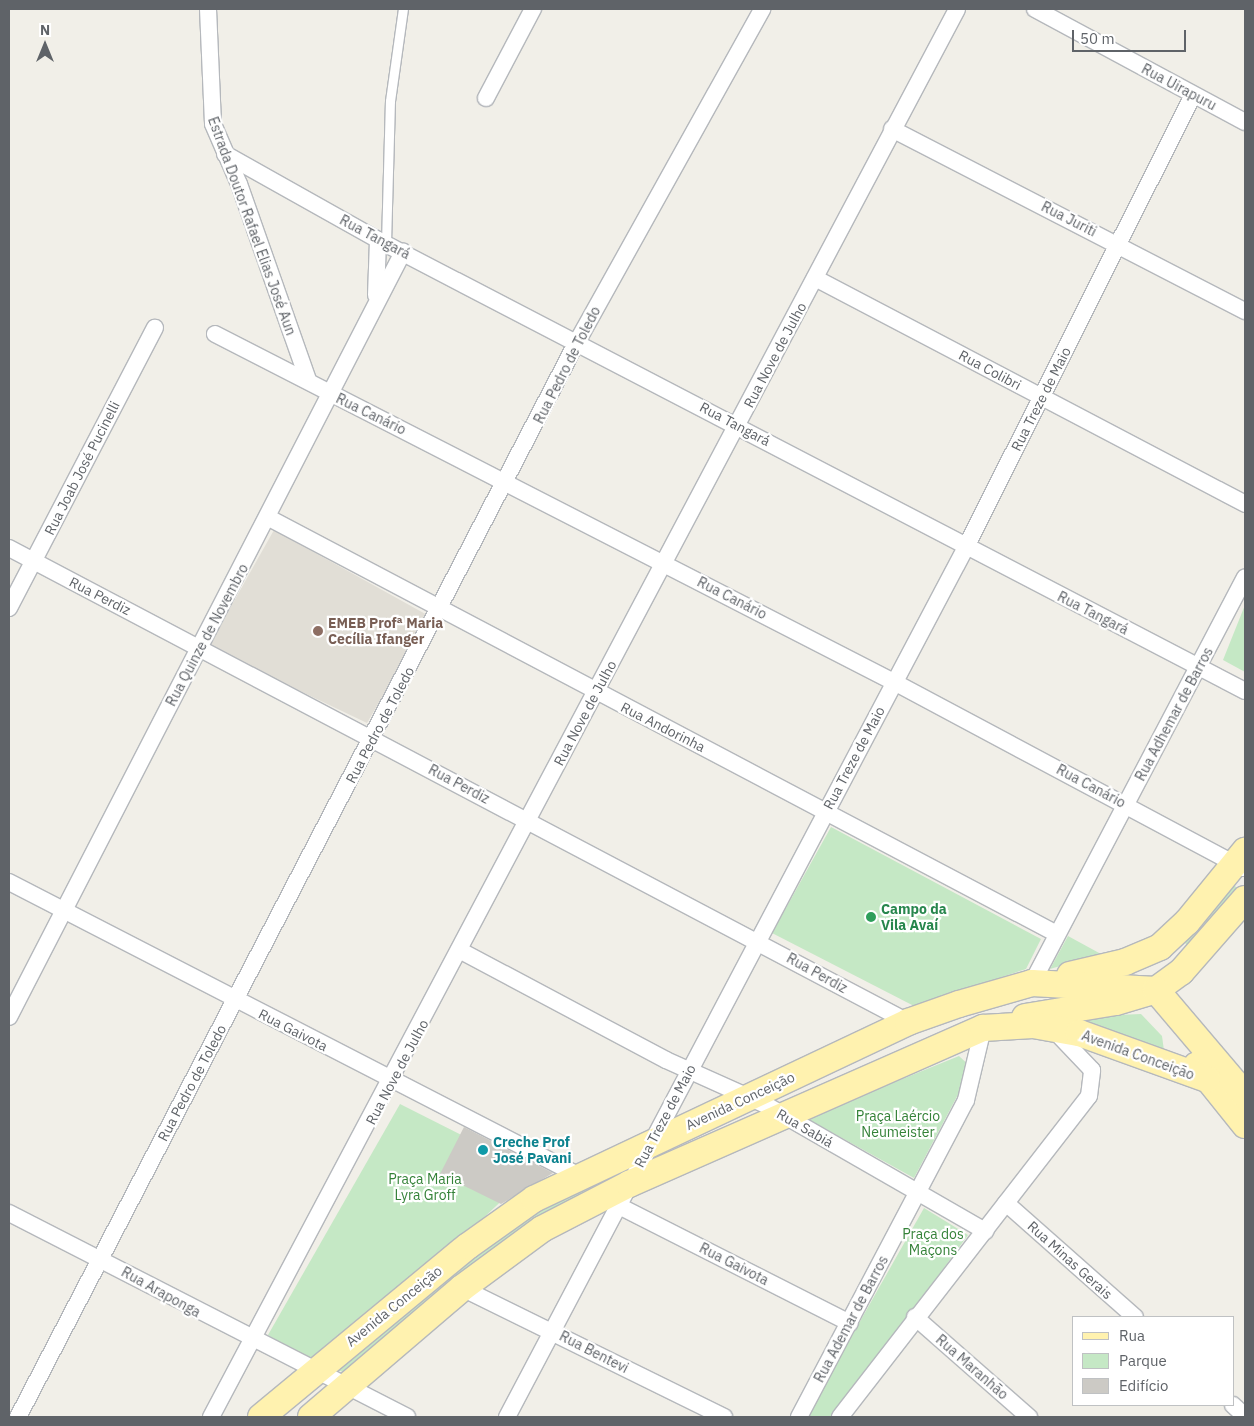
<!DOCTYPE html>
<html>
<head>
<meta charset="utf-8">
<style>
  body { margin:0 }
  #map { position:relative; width:1254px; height:1426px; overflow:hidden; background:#f1efe8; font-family:"IBM Plex Sans",sans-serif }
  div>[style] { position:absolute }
  .education>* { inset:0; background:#e1ded6 }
  .green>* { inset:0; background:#c5e8c5 }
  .building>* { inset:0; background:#cccac5 }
  .roads { filter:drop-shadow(1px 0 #b5b8bc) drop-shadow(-1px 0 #b5b8bc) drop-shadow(0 1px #b5b8bc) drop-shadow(0 -1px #b5b8bc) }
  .service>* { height:9px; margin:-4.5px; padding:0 4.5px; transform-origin:4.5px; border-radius:4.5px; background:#fff }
  .minor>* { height:16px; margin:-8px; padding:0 8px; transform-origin:8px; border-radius:8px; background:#fff }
  .primary>* { height:26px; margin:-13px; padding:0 13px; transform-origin:13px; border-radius:13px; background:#fff2af }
  .dots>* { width:14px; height:14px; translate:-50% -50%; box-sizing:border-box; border:2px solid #fff; border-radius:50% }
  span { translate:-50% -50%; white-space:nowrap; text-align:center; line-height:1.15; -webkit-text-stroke:4.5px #fff; paint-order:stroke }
  .street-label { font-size:14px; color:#5f6368 }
  .education-label { font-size:14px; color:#785e54; font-weight:700 }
  .left { translate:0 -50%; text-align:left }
  .leisure-label { font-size:14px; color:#27864d; font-weight:700 }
  .park-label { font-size:14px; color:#348238 }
  .culture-label { font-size:14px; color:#0d838f; font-weight:700 }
  .frame { position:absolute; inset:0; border:10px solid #5f6368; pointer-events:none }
  .legend { position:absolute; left:1072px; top:1316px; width:162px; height:90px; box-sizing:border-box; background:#fff; border:1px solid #bfc1c3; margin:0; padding:6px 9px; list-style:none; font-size:15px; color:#5f6368 }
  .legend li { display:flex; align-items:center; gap:10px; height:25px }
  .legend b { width:25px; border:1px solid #bfc1c3 }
  .north { position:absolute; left:20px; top:20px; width:50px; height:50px; -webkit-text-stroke:4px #fff; paint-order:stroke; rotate:0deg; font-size:14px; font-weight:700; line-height:20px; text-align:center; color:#5f6368 }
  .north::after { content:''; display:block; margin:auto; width:18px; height:22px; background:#5f6368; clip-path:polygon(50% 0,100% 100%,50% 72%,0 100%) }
  .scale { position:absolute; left:1072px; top:30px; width:114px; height:22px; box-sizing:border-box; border:2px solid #5f6368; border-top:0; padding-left:6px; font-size:15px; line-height:18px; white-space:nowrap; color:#5f6368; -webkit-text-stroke:4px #fff; paint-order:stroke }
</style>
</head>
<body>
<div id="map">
  <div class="education">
    <i style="clip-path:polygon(274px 530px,429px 616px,367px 723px,208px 647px)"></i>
  </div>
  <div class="green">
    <i style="clip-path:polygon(1245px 605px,1245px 672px,1223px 660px)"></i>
    <i style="clip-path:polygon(831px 827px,1041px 939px,1026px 969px,914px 1006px,772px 933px)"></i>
    <i style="clip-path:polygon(1233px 882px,1239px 893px,1192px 950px,1185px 943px)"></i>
    <i style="clip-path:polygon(1068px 936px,1101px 954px,1050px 969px)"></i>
    <i style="clip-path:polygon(1141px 1014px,1162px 1036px,1165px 1058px,1071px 1017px)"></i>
    <i style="clip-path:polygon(959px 1056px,972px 1068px,914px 1178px,806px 1118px)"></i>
    <i style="clip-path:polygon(400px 1104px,533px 1171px,475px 1226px,309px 1361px,268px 1335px)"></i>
    <i style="clip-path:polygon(613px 1167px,601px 1191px,351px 1375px,332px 1368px,492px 1233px)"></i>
    <i style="clip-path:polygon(924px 1208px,968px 1235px,835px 1417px,806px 1417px)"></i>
  </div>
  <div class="building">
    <i style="clip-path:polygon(464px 1127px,553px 1173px,501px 1204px,440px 1174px)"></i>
  </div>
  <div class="roads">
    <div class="service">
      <i style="left:386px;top:243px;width:142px;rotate:-88.4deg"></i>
      <i style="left:390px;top:101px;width:93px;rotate:-82deg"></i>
    </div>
    <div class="minor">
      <i style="left:208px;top:9px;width:115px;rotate:87.5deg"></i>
      <i style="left:213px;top:124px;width:65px;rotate:66.6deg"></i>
      <i style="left:239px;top:184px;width:208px;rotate:70.6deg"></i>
      <i style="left:1035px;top:9px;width:238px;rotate:28.3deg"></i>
      <i style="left:486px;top:98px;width:101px;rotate:-62.2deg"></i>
      <i style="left:892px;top:129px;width:397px;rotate:27.3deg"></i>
      <i style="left:225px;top:154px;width:176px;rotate:29.3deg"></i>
      <i style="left:378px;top:240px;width:977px;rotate:27.48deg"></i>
      <i style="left:815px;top:278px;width:486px;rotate:27.7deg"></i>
      <i style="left:376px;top:295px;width:55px;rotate:-87.9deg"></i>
      <i style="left:215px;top:334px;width:763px;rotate:27.14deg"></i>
      <i style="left:894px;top:682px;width:395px;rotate:28.1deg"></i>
      <i style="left:269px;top:518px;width:891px;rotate:27.83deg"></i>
      <i style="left:9px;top:548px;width:1016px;rotate:27.8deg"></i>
      <i style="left:9px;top:608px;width:316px;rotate:-62.5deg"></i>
      <i style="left:9px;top:882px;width:640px;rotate:27.25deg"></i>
      <i style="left:461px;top:951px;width:232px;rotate:28deg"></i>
      <i style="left:666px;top:1060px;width:110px;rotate:24.2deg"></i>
      <i style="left:766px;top:1105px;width:253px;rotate:29.9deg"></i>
      <i style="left:1032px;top:983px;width:458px;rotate:-62.3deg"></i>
      <i style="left:9px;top:1017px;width:861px;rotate:-62.75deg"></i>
      <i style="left:1006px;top:1203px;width:172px;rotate:41.5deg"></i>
      <i style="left:617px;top:1205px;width:261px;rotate:26.9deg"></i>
      <i style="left:9px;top:1213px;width:447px;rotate:27.1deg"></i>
      <i style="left:462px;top:1288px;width:292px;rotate:26.2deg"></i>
      <i style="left:915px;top:1317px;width:152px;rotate:41.3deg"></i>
      <i style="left:1233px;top:1405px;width:16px;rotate:43deg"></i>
      <i style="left:18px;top:1417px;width:1212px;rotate:-62.53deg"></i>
      <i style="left:577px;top:342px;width:381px;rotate:-60.9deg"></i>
      <i style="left:211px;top:1417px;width:1593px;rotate:-62.08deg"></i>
      <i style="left:507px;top:1417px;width:984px;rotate:-62.18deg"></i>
      <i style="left:966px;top:547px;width:506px;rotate:-63.33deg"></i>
      <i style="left:799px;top:1417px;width:358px;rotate:-62.2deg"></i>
      <i style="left:966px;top:1100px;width:74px;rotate:-76.7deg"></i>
      <i style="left:840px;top:1417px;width:406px;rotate:-52.2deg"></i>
      <i style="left:1089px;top:1096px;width:26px;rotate:-83deg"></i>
      <i style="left:1092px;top:1070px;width:57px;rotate:-133.6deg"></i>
    </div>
    <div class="primary">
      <i style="left:1070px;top:975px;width:57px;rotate:-13.3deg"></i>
      <i style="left:1125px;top:962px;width:38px;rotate:-23deg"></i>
      <i style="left:1160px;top:947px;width:37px;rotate:-43deg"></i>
      <i style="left:1187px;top:922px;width:92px;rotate:-50.8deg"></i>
      <i style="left:1025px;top:1017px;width:92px;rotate:-9.4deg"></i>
      <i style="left:1116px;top:1002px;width:42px;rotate:-16.7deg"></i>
      <i style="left:1156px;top:990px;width:31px;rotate:-36deg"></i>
      <i style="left:1181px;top:972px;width:97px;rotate:-48.8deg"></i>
      <i style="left:1197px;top:1065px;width:77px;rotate:51.3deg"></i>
      <i style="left:261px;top:1417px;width:268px;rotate:-39.6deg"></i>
      <i style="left:468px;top:1246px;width:81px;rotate:-35.5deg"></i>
      <i style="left:534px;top:1199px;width:414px;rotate:-25.3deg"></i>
      <i style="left:908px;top:1022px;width:54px;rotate:-19.4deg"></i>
      <i style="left:959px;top:1004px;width:76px;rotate:-16deg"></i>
      <i style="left:1032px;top:983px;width:124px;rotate:3.2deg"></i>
      <i style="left:1156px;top:990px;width:138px;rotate:49.7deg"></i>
      <i style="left:311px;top:1417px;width:199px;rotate:-40.5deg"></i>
      <i style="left:462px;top:1288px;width:99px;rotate:-36.4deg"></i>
      <i style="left:542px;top:1229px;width:98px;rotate:-27.3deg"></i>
      <i style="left:629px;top:1184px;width:387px;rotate:-23.8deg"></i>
      <i style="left:983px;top:1028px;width:50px;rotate:-3.4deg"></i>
      <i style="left:1033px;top:1025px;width:47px;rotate:9.9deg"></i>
      <i style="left:1079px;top:1033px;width:136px;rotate:19.8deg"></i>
    </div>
  </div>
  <div class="dots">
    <i style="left:318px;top:631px;background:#8d6e63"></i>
    <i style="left:871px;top:917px;background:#2e9e5b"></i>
    <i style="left:483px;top:1150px;background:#0f9aa8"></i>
  </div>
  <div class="street-label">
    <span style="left:1179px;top:87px;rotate:28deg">Rua Uirapuru</span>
    <span style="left:1069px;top:219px;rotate:27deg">Rua Juriti</span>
    <span style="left:252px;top:226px;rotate:70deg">Estrada Doutor Rafael Elias José Aun</span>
    <span style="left:375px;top:237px;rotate:28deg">Rua Tangará</span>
    <span style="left:775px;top:355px;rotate:-62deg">Rua Nove de Julho</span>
    <span style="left:567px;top:365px;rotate:-63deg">Rua Pedro de Toledo</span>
    <span style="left:990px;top:370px;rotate:28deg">Rua Colibri</span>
    <span style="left:1041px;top:399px;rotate:-63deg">Rua Treze de Maio</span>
    <span style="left:371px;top:414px;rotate:26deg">Rua Canário</span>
    <span style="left:735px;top:424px;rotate:28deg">Rua Tangará</span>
    <span style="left:82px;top:468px;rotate:-63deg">Rua Joab José Pucinelli</span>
    <span style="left:100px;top:596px;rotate:27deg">Rua Perdiz</span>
    <span style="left:732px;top:598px;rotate:27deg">Rua Canário</span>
    <span style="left:1093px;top:613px;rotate:27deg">Rua Tangará</span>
    <span style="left:207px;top:635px;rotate:-62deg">Rua Quinze de Novembro</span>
    <span style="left:585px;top:713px;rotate:-62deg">Rua Nove de Julho</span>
    <span style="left:1174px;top:714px;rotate:-62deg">Rua Adhemar de Barros</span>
    <span style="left:380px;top:725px;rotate:-62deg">Rua Pedro de Toledo</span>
    <span style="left:663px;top:727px;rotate:27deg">Rua Andorinha</span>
    <span style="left:854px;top:758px;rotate:-62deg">Rua Treze de Maio</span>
    <span style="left:459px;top:784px;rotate:28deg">Rua Perdiz</span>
    <span style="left:1091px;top:786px;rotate:28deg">Rua Canário</span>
    <span style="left:817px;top:973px;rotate:29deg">Rua Perdiz</span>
    <span style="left:293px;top:1030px;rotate:27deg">Rua Gaivota</span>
    <span style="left:1138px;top:1055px;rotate:20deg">Avenida Conceição</span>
    <span style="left:397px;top:1072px;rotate:-62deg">Rua Nove de Julho</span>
    <span style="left:192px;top:1083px;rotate:-62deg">Rua Pedro de Toledo</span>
    <span style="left:740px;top:1101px;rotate:-25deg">Avenida Conceição</span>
    <span style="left:665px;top:1116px;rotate:-62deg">Rua Treze de Maio</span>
    <span style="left:805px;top:1128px;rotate:30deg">Rua Sabiá</span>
    <span style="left:1070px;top:1260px;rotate:42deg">Rua Minas Gerais</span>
    <span style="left:734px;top:1264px;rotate:27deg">Rua Gaivota</span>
    <span style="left:161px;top:1292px;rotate:29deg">Rua Araponga</span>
    <span style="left:394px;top:1306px;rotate:-39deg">Avenida Conceição</span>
    <span style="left:851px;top:1319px;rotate:-62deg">Rua Ademar de Barros</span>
    <span style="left:594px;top:1352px;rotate:27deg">Rua Bentevi</span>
    <span style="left:972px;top:1367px;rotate:41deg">Rua Maranhão</span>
  </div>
  <div class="education-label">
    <span class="left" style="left:328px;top:631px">EMEB Profª Maria<br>Cecília Ifanger</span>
  </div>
  <div class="leisure-label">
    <span class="left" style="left:881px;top:917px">Campo da<br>Vila Avaí</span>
  </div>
  <div class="park-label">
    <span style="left:898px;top:1124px">Praça Laércio<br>Neumeister</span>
    <span style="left:425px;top:1187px">Praça Maria<br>Lyra Groff</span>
    <span style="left:933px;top:1242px">Praça dos<br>Maçons</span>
  </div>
  <div class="culture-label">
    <span class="left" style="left:493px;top:1150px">Creche Prof<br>José Pavani</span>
  </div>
  <div class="frame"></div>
  <ul class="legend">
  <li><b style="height:6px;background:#fff2af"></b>Rua</li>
  <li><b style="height:14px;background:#c5e8c5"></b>Parque</li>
  <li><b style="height:14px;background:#cccac5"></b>Edifício</li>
  </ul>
  <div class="north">N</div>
  <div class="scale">50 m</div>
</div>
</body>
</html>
